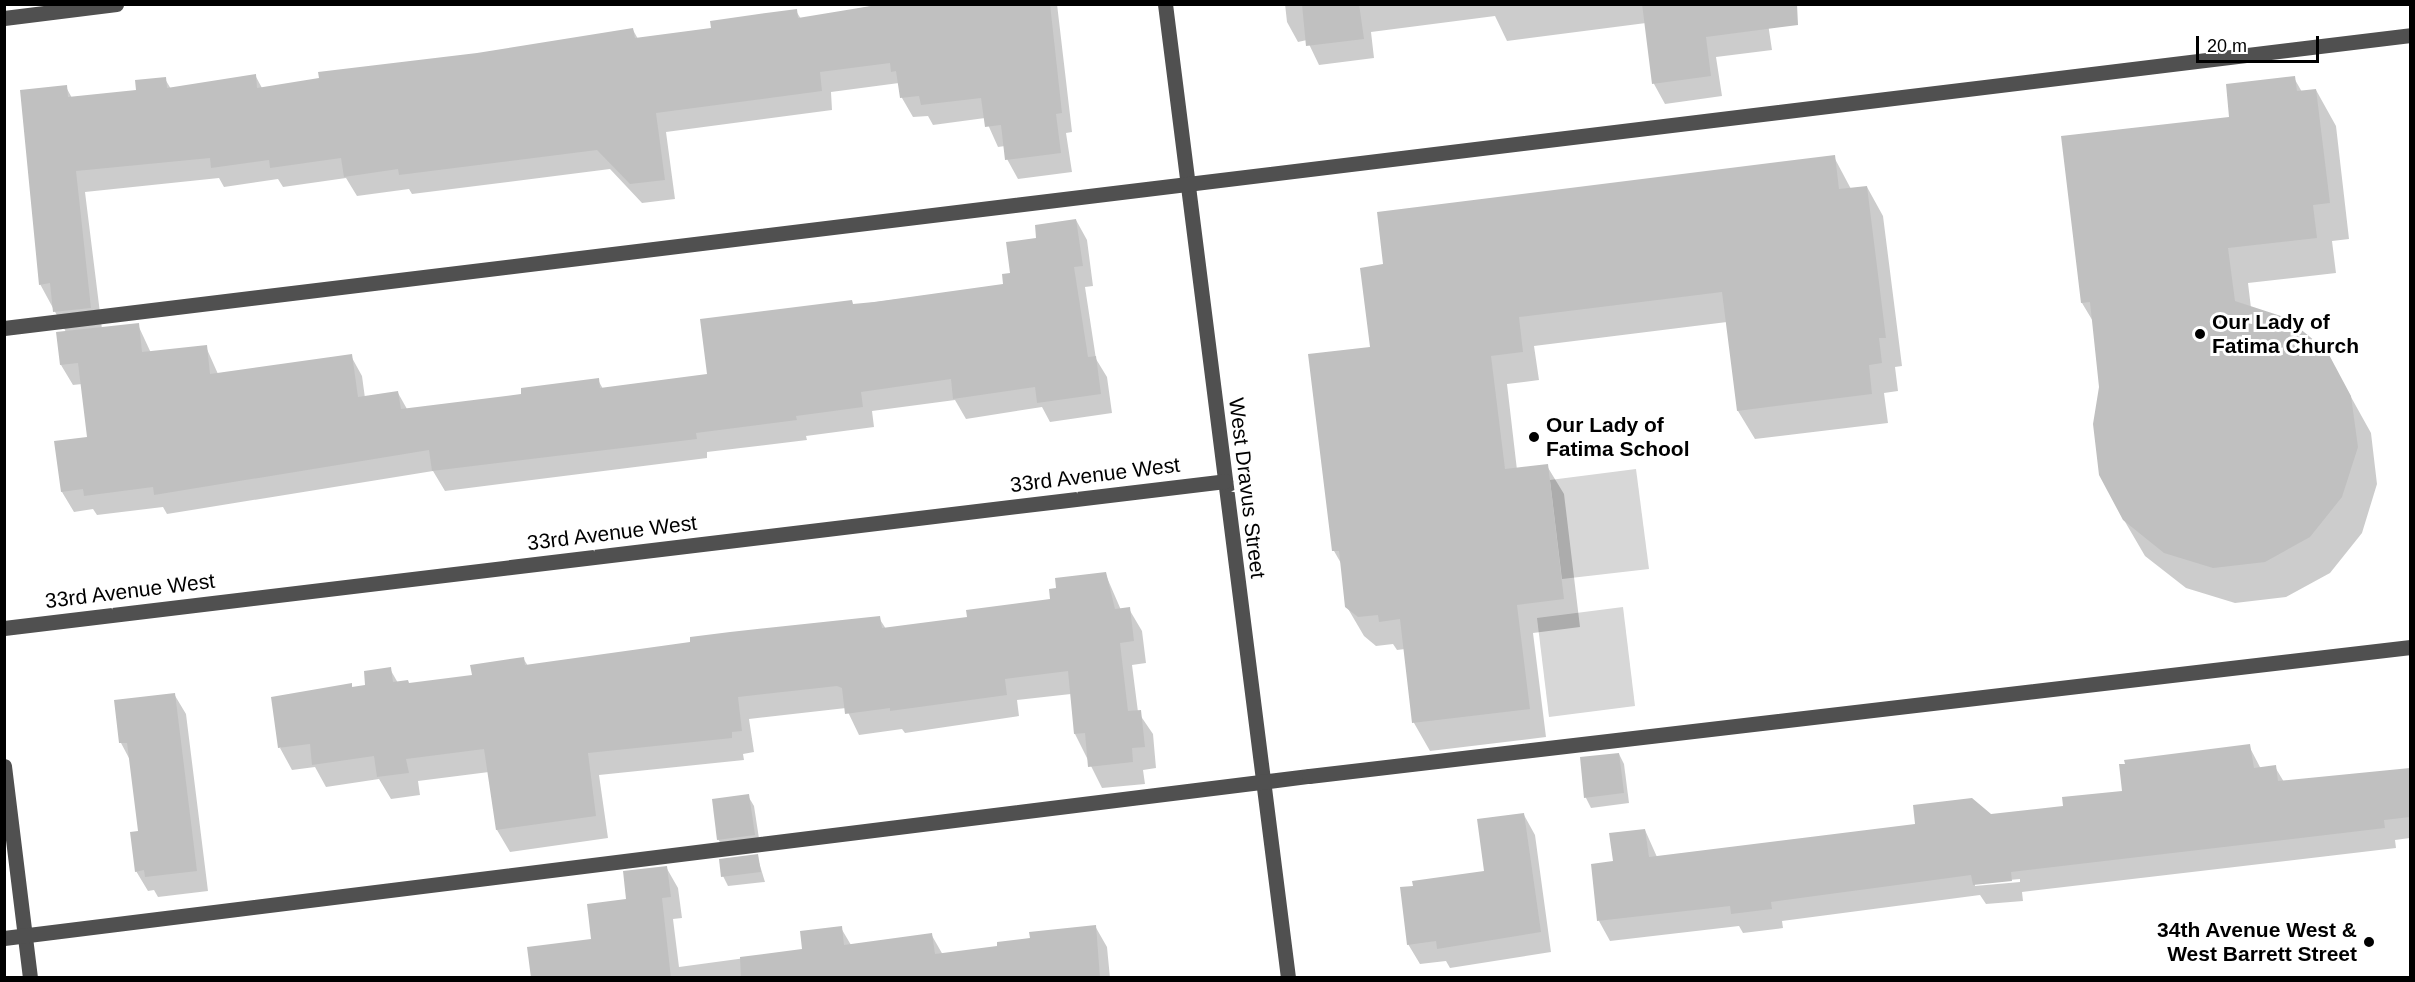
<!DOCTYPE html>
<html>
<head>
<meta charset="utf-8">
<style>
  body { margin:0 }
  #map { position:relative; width:2415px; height:982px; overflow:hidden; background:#fff; font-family:Helvetica,sans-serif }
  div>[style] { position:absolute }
  .green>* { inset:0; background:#d7d7d7 }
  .shadow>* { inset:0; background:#0003 }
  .building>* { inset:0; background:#c0c0c0 }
  .minor>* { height:15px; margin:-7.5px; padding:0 7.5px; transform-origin:7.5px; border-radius:7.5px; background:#505050 }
  .dots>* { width:16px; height:16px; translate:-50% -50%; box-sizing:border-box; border:3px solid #fff; border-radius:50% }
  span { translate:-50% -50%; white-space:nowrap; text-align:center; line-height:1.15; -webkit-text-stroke:6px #fff; paint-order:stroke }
  .poi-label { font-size:21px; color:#000; font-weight:700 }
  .left { translate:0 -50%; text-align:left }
  .right { translate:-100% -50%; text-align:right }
  .street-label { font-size:21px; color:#000 }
  .frame { position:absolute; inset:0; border:6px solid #000; pointer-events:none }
  .scale { position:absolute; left:2196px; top:36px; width:123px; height:27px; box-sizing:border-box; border:3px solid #000; border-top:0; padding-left:8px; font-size:18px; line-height:21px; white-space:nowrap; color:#000; -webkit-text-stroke:4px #fff; paint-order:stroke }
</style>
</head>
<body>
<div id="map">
  <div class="green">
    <i style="clip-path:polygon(1636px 469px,1649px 569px,1562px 579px,1550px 480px)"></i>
    <i style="clip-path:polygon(1623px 607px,1635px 706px,1549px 717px,1537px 618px)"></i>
  </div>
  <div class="shadow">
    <i style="clip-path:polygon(884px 4px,1057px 4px,1072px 132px,1066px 133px,1072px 172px,1018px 179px,1007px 159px,1005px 146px,998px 147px,985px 118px,933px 125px,928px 116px,913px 117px,902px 98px,899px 83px,831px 92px,832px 110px,666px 132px,675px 199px,642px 203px,610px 169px,412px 194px,409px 189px,357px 196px,346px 178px,283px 187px,278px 179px,224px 187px,219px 178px,85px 192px,102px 329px,138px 325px,151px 353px,206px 347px,218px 374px,351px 356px,362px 376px,365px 398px,398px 393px,407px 409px,523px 396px,598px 380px,603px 389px,709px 375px,854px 305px,1005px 285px,1038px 239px,1076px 220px,1087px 240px,1093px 286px,1085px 287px,1096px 359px,1107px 377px,1112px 413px,1050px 422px,1042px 407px,966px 419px,955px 400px,872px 411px,874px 427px,806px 436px,807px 440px,707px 452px,707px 458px,445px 491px,433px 471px,167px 514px,163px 507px,97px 515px,93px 509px,74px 512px,62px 492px,55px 443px,89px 438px,82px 384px,73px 385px,61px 365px,57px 333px,66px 332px,40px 284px,66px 87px,72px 98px,138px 92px,165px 79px,171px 89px,255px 75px,262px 88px,633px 30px,638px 39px,713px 29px,796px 11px,801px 19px)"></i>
    <i style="clip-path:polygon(1285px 4px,1804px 4px,1766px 10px,1772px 50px,1716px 57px,1722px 96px,1665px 104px,1654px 84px,1646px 23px,1507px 41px,1495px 16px,1371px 32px,1374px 58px,1319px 65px,1307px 40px,1298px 42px,1287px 22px)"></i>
    <i style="clip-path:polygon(2294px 78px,2302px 92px,2316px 90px,2336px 126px,2349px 239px,2332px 241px,2336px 273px,2248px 283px,2251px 308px,2326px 352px,2371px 433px,2377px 484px,2362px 533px,2330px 573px,2286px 597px,2235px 603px,2186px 588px,2145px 556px,2124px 520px,2101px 387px,2094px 323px,2082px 303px,2063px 137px,2231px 118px)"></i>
    <i style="clip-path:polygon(1834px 157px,1851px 189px,1867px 187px,1883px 216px,1902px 366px,1895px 367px,1898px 391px,1884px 393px,1888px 423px,1755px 439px,1738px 411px,1727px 322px,1534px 346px,1539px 380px,1507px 384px,1517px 470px,1547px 466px,1564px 494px,1580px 627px,1533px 633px,1546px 737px,1430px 751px,1414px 723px,1405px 649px,1397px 650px,1393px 644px,1376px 646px,1364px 636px,1347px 607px,1342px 565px,1334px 551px,1385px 265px)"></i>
    <i style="clip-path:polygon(1105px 573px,1121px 610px,1129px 609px,1142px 631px,1146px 663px,1132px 665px,1138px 712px,1153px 734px,1156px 768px,1143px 770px,1145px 784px,1102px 788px,1075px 734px,1071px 694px,1017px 700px,1019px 716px,905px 733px,902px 729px,859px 735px,846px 708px,749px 719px,754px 752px,743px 754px,744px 760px,599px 775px,608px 838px,510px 852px,497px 830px,489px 772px,418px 781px,420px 795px,391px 799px,379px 779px,326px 787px,315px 767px,292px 770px,280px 748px,351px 685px,353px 688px,367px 686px,390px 669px,398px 683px,409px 685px,473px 677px,523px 658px,528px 666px,879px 618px,886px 629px,968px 618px,1052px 601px)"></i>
    <i style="clip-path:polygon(174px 694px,186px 714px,208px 891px,158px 897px,154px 890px,148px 891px,136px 871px,139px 832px,130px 760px,121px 743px)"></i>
    <i style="clip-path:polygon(evenodd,2249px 746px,2261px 769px,2275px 767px,2284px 782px,2410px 769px,2410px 838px,2395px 840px,2396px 848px,2022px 892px,2023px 901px,1986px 904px,1980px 895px,1782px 921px,1783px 928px,1743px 933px,1739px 926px,1610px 941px,1599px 921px,1614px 862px,1645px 830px,1657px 857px,2064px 807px,2124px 793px,2249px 746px,2020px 879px,2020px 882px,1975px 886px,1975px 883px,2020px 879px)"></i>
    <i style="clip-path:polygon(1619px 754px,1624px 764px,1629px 803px,1591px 808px,1586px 798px,1581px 759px)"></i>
    <i style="clip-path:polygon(748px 796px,754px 806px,760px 845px,724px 849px,718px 839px)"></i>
    <i style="clip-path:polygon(1524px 815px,1535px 835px,1551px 952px,1450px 968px,1446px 961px,1420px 964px,1408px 944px,1401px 889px,1485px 872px)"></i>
    <i style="clip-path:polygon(757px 856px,765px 882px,728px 886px,723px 876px)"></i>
    <i style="clip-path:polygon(666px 867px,678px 888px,682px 918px,673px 919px,679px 967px,804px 950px,841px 928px,851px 945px,931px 934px,943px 955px,999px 947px,1095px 926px,1107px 947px,1110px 978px,532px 978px,592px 940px,628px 900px)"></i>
  </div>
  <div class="building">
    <i style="clip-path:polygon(883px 4px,1050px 4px,1062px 113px,1056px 114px,1061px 153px,1005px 160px,1001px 125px,985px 127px,981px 98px,921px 105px,919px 96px,900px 98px,896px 71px,891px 72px,890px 63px,820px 72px,822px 91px,656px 113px,665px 180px,630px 184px,597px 150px,399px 175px,398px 169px,344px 177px,341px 158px,270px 168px,269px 160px,211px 168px,210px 158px,76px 171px,91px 308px,53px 312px,50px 283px,39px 285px,20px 90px,67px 85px,68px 97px,136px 90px,135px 80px,166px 77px,167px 88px,256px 74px,257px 88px,319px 78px,318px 72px,477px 53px,633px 28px,635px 38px,711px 28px,710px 21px,766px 13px,797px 9px,798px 18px)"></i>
    <i style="clip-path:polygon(1302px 4px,1359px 4px,1364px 39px,1306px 46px)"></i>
    <i style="clip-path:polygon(1642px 4px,1797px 4px,1798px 25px,1706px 37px,1711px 76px,1652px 84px)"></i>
    <i style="clip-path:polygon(2295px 76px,2297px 91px,2316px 89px,2330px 203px,2313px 205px,2317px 238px,2228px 248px,2235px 301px,2287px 318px,2327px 351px,2351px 396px,2358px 447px,2342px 497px,2310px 537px,2265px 562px,2213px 568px,2164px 553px,2123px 520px,2099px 475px,2093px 424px,2099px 387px,2090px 302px,2081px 303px,2061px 136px,2229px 117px,2226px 84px)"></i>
    <i style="clip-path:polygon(1835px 155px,1839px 189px,1867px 186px,1886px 338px,1879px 338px,1882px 363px,1869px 365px,1872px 394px,1737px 411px,1722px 292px,1519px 317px,1523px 352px,1491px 356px,1505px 469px,1548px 464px,1564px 599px,1517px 605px,1530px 709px,1412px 723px,1400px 619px,1379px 622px,1378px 615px,1358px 617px,1345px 607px,1339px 551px,1332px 551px,1308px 354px,1370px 347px,1360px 268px,1383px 264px,1377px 212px)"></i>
    <i style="clip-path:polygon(1076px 219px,1083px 266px,1074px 267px,1088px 357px,1096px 356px,1101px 394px,1037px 403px,1035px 387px,953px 399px,951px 379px,861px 392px,863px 407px,796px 416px,797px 420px,696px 433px,697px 439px,432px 471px,429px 450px,154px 495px,153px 487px,84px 496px,83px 489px,61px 492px,54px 441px,87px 437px,78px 363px,60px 365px,56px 332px,139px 323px,142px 352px,207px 345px,210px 374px,352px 354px,358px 397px,398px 391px,401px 409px,521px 394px,521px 388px,599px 378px,600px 388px,707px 374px,700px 319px,852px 300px,853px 304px,874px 302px,1003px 284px,1002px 274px,1010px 273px,1006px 242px,1036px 238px,1035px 225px)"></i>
    <i style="clip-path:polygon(1106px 572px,1115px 609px,1130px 607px,1134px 641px,1120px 643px,1128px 711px,1141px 710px,1145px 747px,1132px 748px,1133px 762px,1088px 767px,1085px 733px,1074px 734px,1068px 671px,1005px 679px,1007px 695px,890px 711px,890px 708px,845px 714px,842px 688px,837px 686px,738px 697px,742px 731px,732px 732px,732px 738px,588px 753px,596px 816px,496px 830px,484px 749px,406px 759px,409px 773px,377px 777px,374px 756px,312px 765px,310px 744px,278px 748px,271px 697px,352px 683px,352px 687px,365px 685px,364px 671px,391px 667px,393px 682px,408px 680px,409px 683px,472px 675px,470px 665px,524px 657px,525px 665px,690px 642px,690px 637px,730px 632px,880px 616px,882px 628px,967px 617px,966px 610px,1050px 599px,1049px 589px,1056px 588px,1055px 578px)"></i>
    <i style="clip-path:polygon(175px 693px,197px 871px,145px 877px,144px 870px,135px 872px,130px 832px,138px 831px,127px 743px,119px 743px,114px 700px)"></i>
    <i style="clip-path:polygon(2250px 744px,2254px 768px,2276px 765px,2278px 781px,2410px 768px,2410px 817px,2384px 820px,2385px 828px,2011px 872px,2012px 881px,1973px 885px,1971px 875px,1771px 902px,1772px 909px,1731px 914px,1730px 906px,1597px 921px,1591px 864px,1613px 861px,1609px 833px,1645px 829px,1649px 857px,1915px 824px,1913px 805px,1972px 798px,1991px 814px,2063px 806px,2062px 797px,2122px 791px,2119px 764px,2125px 764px,2124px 760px)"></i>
    <i style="clip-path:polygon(1619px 753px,1624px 793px,1584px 798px,1580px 757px)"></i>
    <i style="clip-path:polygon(749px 794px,755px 835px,717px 840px,712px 799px)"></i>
    <i style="clip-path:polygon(1524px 813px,1541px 932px,1437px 949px,1436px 941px,1407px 945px,1400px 887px,1413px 886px,1412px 881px,1484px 871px,1477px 819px)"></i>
    <i style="clip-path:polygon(758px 854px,761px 872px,721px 877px,719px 859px)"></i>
    <i style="clip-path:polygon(667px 866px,671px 897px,662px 898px,671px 978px,531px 978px,527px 947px,591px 939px,587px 904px,626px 899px,623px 871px)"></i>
    <i style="clip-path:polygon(1096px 925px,1100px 978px,741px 978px,740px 957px,802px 949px,800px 931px,842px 926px,844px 945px,932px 933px,935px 954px,997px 946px,997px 942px,1030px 938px,1029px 932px)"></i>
  </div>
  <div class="minor">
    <i style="left:1165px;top:4px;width:982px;rotate:82.8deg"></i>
    <i style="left:4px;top:18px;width:113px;rotate:-7.1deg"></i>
    <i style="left:4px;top:328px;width:2424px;rotate:-6.94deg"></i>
    <i style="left:4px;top:628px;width:1230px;rotate:-6.86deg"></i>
    <i style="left:4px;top:766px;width:214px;rotate:83deg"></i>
    <i style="left:4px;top:938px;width:1315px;rotate:-7.08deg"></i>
    <i style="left:1309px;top:776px;width:1109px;rotate:-6.68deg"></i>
  </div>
  <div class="dots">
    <i style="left:2200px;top:334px;background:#000"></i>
    <i style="left:1534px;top:437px;background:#000"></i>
    <i style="left:2369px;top:942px;background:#000"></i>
  </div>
  <div class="poi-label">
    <span class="left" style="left:2212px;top:334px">Our Lady of<br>Fatima Church</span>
    <span class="left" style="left:1546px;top:437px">Our Lady of<br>Fatima School</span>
    <span class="right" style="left:2357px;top:942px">34th Avenue West &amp;<br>West Barrett Street</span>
  </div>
  <div class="street-label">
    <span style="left:1095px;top:475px;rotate:-7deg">33rd Avenue West</span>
    <span style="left:1247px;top:488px;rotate:83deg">West Dravus Street</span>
    <span style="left:612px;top:533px;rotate:-7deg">33rd Avenue West</span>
    <span style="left:130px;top:591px;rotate:-7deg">33rd Avenue West</span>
  </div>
  <div class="frame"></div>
  <div class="scale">20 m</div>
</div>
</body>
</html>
